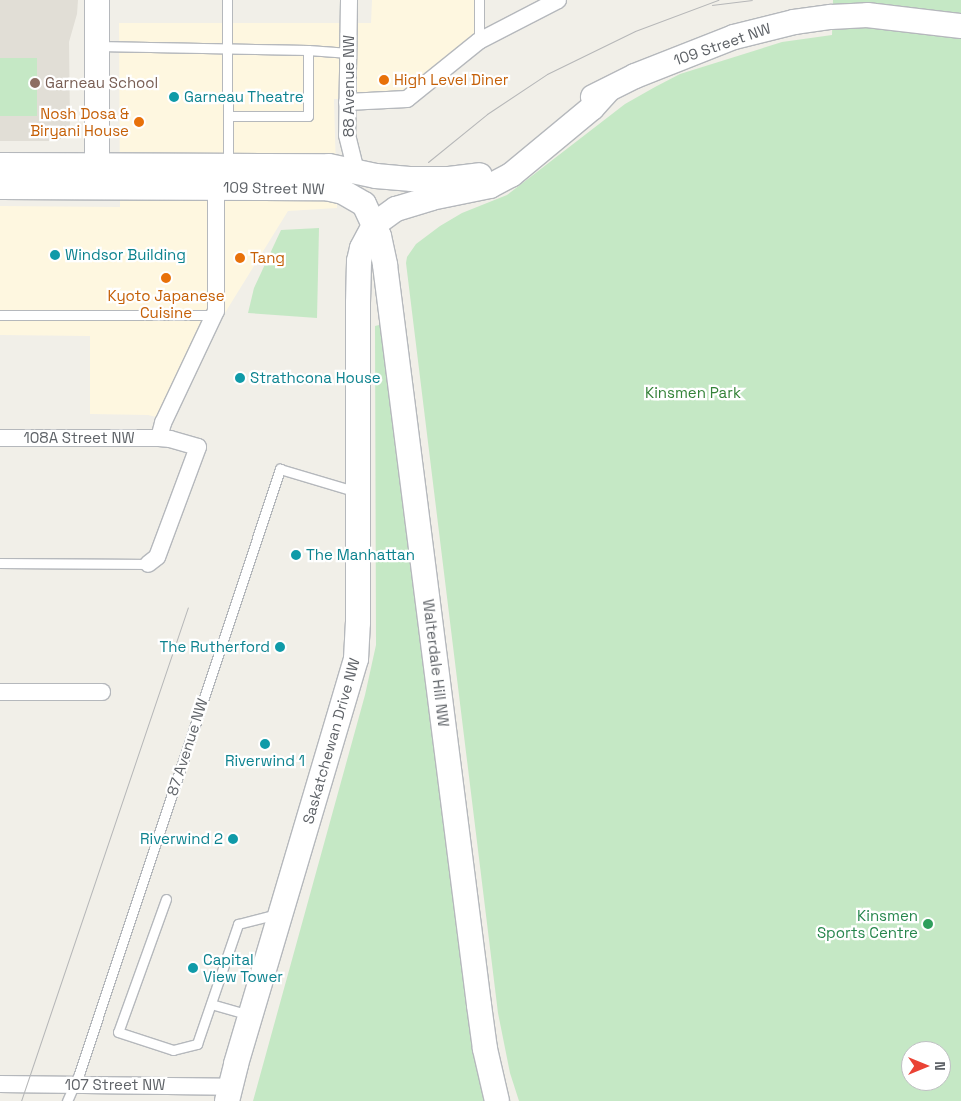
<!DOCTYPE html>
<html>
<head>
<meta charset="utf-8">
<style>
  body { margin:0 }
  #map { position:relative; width:961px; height:1101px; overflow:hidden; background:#f1efe8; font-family:"Space Grotesk",sans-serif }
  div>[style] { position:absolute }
  .commercial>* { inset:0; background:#fef7e0 }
  .education>* { inset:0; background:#e1ded6 }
  .green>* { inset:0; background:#c5e8c5 }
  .roads { filter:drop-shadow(1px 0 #b5b8bc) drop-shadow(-1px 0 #b5b8bc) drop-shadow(0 1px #b5b8bc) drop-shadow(0 -1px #b5b8bc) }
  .service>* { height:9px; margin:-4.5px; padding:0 4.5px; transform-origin:4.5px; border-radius:4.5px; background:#fff }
  .minor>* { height:16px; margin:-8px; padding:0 8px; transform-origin:8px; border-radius:8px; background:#fff }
  .secondary>* { height:24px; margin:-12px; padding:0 12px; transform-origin:12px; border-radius:12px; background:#fff }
  .tram>* { height:1px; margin:-0.5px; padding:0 0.5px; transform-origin:0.5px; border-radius:0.5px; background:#b6b7b8 }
  .dots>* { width:14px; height:14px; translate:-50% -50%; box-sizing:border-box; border:2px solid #fff; border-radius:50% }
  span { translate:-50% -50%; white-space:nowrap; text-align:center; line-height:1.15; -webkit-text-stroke:4.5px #fff; paint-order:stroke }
  .street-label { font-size:15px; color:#5f6368 }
  .food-label { font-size:15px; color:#c56008 }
  .left { translate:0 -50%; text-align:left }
  .right { translate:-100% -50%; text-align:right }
  .education-label { font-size:15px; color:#785e54 }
  .culture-label { font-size:15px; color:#0d838f }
  .park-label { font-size:15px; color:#348238 }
  .leisure-label { font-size:15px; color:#27864d }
  .north { position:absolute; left:901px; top:1041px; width:50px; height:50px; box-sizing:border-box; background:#fff; border:1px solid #bfc1c3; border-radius:50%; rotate:90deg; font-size:14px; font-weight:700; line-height:20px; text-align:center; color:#5f6368 }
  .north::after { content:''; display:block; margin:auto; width:18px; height:22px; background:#ea4335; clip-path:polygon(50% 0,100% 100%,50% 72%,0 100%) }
</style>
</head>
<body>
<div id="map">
  <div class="commercial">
    <i style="clip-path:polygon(372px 0,479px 0,479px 41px,407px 99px,334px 99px,337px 208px,288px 211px,223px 316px,169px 420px,148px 415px,90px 414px,90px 336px,0 335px,0 206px,120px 207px,119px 23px,371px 23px)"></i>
  </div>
  <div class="education">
    <i style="clip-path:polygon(0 0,78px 0,77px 14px,69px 42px,70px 124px,66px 134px,58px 141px,0 141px)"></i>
  </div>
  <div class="green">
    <i style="clip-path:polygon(evenodd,833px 0,961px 0,961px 1101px,519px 1101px,510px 1073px,498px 1013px,406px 263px,407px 257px,416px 244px,440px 226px,462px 213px,507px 195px,625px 104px,655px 87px,680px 74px,782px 42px,832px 35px,833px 0,911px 1051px,941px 1051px,941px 1081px,911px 1081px,911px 1051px)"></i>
    <i style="clip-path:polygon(0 58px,37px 58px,37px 116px,0 116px)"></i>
    <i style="clip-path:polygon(319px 228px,317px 318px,248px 313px,254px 288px,281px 230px)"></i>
    <i style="clip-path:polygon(383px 324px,492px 1101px,253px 1101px,365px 695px,376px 645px,375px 326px)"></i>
  </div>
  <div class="roads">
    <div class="service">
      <i style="left:227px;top:0;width:165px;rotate:89.7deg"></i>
      <i style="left:479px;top:41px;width:41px;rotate:-90deg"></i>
      <i style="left:97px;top:46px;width:211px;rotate:1.1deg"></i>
      <i style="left:308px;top:50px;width:41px;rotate:4.2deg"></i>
      <i style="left:228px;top:116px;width:80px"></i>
      <i style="left:308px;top:116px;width:66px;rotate:-90deg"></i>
      <i style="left:0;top:315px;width:213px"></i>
      <i style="left:0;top:563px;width:148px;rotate:0.4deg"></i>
      <i style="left:166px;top:899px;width:141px;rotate:109.8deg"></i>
      <i style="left:118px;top:1032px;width:58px;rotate:18.1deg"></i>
      <i style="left:173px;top:1050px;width:25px;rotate:-14deg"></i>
      <i style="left:197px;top:1044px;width:127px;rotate:-71.1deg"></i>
      <i style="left:238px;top:924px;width:40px;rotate:-14.4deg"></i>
      <i style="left:211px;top:1004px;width:40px;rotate:16deg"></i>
      <i style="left:67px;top:1101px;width:30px;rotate:-66deg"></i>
      <i style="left:79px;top:1074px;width:638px;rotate:-71.62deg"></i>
      <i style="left:280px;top:469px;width:80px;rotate:16.6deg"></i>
    </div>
    <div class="minor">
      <i style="left:349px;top:0;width:135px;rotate:90.8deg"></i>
      <i style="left:347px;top:135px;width:37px;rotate:76deg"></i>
      <i style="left:347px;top:102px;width:60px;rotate:-2.9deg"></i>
      <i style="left:407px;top:99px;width:92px;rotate:-38.9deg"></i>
      <i style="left:479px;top:41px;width:89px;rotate:-27.4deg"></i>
      <i style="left:0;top:438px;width:159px"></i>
      <i style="left:159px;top:438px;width:11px;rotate:5deg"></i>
      <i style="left:170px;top:439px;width:29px;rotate:16deg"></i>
      <i style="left:198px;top:447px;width:117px;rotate:110.4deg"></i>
      <i style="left:157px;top:557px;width:11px;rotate:142deg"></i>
      <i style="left:159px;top:438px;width:16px;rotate:-75deg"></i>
      <i style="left:163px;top:423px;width:124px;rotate:-64.7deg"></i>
      <i style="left:216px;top:311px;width:124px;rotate:-90deg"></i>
      <i style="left:0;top:692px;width:102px"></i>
      <i style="left:0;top:1084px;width:230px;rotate:0.7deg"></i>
    </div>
    <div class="secondary">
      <i style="left:97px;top:0;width:181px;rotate:90deg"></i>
      <i style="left:593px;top:97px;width:47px;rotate:-26.6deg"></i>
      <i style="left:635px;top:76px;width:106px;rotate:-21.5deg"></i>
      <i style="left:734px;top:37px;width:62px;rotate:-14deg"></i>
      <i style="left:794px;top:22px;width:37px;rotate:-8deg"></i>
      <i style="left:831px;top:17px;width:36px;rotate:-3deg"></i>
      <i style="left:867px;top:15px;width:95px;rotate:6.7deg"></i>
      <i style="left:0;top:165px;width:329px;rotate:0.2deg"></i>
      <i style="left:329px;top:166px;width:48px;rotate:12deg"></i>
      <i style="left:376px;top:176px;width:36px;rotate:5deg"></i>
      <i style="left:412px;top:179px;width:37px"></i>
      <i style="left:449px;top:179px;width:31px;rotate:-7deg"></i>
      <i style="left:0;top:187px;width:326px;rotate:0.2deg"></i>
      <i style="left:326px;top:188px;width:17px;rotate:13deg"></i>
      <i style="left:343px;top:192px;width:24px;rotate:30deg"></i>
      <i style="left:364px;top:204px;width:35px;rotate:65deg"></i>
      <i style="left:379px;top:236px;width:30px;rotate:78deg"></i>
      <i style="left:385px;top:265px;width:746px;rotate:82.76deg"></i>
      <i style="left:479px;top:1005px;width:44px;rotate:82.2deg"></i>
      <i style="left:485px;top:1049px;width:53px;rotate:77deg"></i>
      <i style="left:227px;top:1101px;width:38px;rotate:-76deg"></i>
      <i style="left:236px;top:1064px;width:422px;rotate:-73.5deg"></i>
      <i style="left:356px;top:659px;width:36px;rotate:-87deg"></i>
      <i style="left:358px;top:623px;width:320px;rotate:-90deg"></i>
      <i style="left:358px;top:303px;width:42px;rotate:-88.6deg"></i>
      <i style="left:359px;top:261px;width:13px;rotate:-77deg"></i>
      <i style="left:362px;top:248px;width:27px;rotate:-62deg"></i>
      <i style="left:375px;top:224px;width:26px;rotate:-36deg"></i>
      <i style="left:396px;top:209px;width:37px;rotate:-17deg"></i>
      <i style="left:431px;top:198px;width:60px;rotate:-11.5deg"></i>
      <i style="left:490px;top:186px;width:24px;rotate:-28deg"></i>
      <i style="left:511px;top:175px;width:105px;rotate:-39.6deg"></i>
      <i style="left:592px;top:108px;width:24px;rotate:-48deg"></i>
    </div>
  </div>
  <div class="tram">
    <i style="left:712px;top:5px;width:40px;rotate:-7.1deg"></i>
    <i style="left:428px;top:162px;width:76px;rotate:-39.1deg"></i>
    <i style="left:487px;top:114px;width:72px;rotate:-33.7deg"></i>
    <i style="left:547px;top:74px;width:98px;rotate:-26deg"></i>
    <i style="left:635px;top:31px;width:89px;rotate:-20.5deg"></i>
    <i style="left:21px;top:1101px;width:521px;rotate:-71.32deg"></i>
  </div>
  <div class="dots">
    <i style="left:384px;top:80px;background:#e8710a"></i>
    <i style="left:35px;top:83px;background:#8d6e63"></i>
    <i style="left:174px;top:97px;background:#0f9aa8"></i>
    <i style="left:139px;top:122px;background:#e8710a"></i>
    <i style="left:55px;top:255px;background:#0f9aa8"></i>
    <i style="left:240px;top:258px;background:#e8710a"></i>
    <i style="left:166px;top:278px;background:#e8710a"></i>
    <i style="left:240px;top:378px;background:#0f9aa8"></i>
    <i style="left:296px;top:555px;background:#0f9aa8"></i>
    <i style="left:280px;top:647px;background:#0f9aa8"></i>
    <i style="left:265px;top:744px;background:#0f9aa8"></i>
    <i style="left:233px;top:839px;background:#0f9aa8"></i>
    <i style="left:928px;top:924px;background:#2e9e5b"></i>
    <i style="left:193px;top:968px;background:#0f9aa8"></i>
  </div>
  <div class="street-label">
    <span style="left:722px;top:44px;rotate:-19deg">109 Street NW</span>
    <span style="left:349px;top:86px;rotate:-90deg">88 Avenue NW</span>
    <span style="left:274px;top:188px;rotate:1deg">109 Street NW</span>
    <span style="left:79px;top:438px">108A Street NW</span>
    <span style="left:436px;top:663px;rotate:83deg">Walterdale Hill NW</span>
    <span style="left:331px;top:741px;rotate:-74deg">Saskatchewan Drive NW</span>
    <span style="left:187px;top:747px;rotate:-72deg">87 Avenue NW</span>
    <span style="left:115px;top:1085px">107 Street NW</span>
  </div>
  <div class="food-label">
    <span class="left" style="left:394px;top:80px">High Level Diner</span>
    <span class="right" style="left:129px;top:122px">Nosh Dosa &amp;<br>Biryani House</span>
    <span class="left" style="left:250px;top:258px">Tang</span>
    <span style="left:166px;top:304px">Kyoto Japanese<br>Cuisine</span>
  </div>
  <div class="education-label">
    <span class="left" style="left:45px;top:83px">Garneau School</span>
  </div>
  <div class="culture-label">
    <span class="left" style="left:184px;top:97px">Garneau Theatre</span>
    <span class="left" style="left:65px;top:255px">Windsor Building</span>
    <span class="left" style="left:250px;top:378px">Strathcona House</span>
    <span class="left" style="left:306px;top:555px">The Manhattan</span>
    <span class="right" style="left:270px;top:647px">The Rutherford</span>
    <span style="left:265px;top:761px">Riverwind 1</span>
    <span class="right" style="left:223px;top:839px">Riverwind 2</span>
    <span class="left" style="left:203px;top:968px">Capital<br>View Tower</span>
  </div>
  <div class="park-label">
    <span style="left:693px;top:393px">Kinsmen Park</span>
  </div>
  <div class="leisure-label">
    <span class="right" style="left:918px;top:924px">Kinsmen<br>Sports Centre</span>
  </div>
  <div class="north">N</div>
</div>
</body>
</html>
